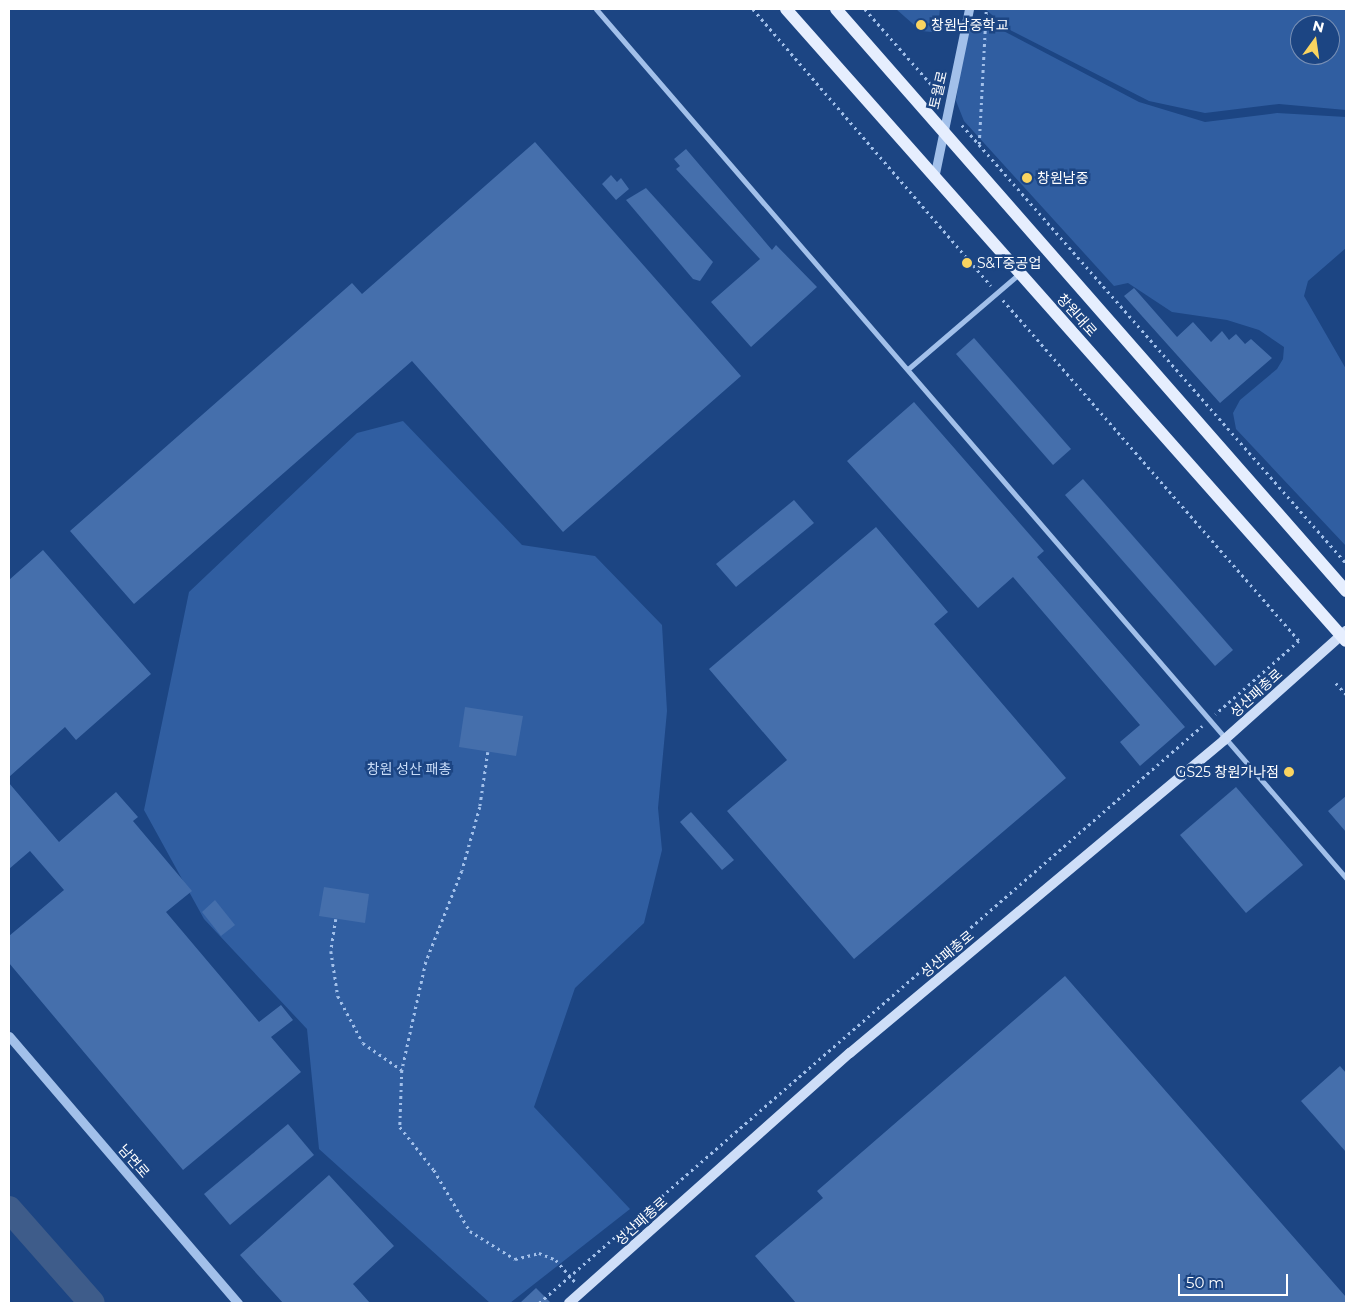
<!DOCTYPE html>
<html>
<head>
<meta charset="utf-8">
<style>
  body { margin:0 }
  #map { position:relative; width:1355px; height:1312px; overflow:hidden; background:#1c4583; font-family:Montserrat,"Noto Sans KR",sans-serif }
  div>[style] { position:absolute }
  .green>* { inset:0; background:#305ea1 }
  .river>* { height:26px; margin:-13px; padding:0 13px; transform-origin:13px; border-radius:13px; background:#3e5c8a }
  .building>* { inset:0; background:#456fac }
  .path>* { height:2.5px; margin-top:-1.25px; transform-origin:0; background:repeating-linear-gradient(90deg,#a2c0ea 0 2.5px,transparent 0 6.5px) }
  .minor>* { height:5px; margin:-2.5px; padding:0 2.5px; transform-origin:2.5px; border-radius:2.5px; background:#a2c0ea }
  .tertiary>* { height:9px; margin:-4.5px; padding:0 4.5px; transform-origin:4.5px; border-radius:4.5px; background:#a2c0ea }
  .secondary>* { height:10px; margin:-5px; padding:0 5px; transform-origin:5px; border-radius:5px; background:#cedef8 }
  .primary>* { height:12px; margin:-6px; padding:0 6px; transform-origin:6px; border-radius:6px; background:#e6eefe }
  .dots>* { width:14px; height:14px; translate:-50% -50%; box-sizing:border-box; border:2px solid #1c4583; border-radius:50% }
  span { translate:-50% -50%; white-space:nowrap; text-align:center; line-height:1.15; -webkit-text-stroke:5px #1c4583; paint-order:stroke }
  .poi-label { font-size:14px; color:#fff }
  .left { translate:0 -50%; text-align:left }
  .right { translate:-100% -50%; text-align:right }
  .street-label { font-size:14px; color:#fff }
  .park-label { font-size:14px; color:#c7dbf7 }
  .frame { position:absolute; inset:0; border:10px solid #fff; pointer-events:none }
  .north { position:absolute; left:1290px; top:15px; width:50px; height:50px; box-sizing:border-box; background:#1c4583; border:1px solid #778fb5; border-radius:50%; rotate:14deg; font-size:14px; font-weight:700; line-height:20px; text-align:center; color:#fff }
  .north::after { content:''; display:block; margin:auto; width:18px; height:22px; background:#fad460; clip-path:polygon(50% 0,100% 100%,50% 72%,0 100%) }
  .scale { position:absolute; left:1178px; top:1274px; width:110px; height:22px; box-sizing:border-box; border:2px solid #fff; border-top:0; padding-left:6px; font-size:15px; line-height:18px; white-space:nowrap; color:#fff; -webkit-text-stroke:4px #1c4583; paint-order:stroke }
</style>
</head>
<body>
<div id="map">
  <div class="green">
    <i style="clip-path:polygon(896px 9px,940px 9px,938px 27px,932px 32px,921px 31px)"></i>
    <i style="clip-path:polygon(evenodd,985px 9px,1346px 9px,1346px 110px,1279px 104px,1205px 113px,1149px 101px,1010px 30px,985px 9px,1300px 25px,1330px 25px,1330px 55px,1300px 55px,1300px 25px)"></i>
    <i style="clip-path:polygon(975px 24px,992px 25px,1139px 102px,1205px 122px,1277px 113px,1346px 117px,1346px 248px,1308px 281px,1304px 296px,1346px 369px,1346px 546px,1236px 429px,1233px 413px,1240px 400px,1277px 369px,1283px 359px,1284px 347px,1259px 330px,1227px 320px,1172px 312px,1128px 283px,1114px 286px,964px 121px,956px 101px,965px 38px)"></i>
    <i style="clip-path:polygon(403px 421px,522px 545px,595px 556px,662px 625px,667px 711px,658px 808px,662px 850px,644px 923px,575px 988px,534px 1107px,630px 1209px,510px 1303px,490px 1303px,319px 1149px,307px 1029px,204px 919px,144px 810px,189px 592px,357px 433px)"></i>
  </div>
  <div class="river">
    <i style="left:9px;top:1209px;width:125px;rotate:48.6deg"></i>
  </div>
  <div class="building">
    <i style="clip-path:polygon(535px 142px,741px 376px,563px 532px,412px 361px,134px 604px,70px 531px,352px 283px,362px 294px)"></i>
    <i style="clip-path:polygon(686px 149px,772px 250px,776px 245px,817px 287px,751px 347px,711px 302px,760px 259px,676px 169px,680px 166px,674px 159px)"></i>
    <i style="clip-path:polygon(611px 175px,617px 182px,621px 178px,629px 189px,616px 200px,602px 184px)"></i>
    <i style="clip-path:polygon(646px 188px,713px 262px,700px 281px,693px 279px,626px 200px)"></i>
    <i style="clip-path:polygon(1134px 288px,1177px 337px,1193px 322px,1211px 342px,1222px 331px,1229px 340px,1236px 334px,1245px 344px,1251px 339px,1272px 358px,1220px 403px,1124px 296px)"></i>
    <i style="clip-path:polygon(974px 338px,1071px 449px,1053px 465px,956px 354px)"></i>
    <i style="clip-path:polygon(914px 402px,1044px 551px,1037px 557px,1185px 727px,1140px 766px,1120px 742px,1140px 725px,1013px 577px,978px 608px,847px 461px)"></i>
    <i style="clip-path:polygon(1083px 479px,1233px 650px,1215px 666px,1065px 495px)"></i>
    <i style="clip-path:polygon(794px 500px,814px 523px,736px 587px,716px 564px)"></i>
    <i style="clip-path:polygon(876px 527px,948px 612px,934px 624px,1066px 778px,854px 959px,727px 811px,787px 760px,709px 669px)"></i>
    <i style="clip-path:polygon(43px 550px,151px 674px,76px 740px,65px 727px,9px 777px,9px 580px)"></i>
    <i style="clip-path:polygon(465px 707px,523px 716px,516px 756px,459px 747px)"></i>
    <i style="clip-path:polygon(9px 783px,59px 842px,116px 792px,138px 817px,133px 821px,192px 891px,166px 912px,259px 1022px,281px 1005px,293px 1020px,271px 1037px,301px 1072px,183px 1170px,9px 963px,9px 936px,64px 890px,30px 851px,9px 869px)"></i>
    <i style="clip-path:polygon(1236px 787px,1303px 865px,1246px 913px,1180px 835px)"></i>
    <i style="clip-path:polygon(1346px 796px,1346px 832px,1328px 811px)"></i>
    <i style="clip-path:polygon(691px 812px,734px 860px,722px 870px,680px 822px)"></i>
    <i style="clip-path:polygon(324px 887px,369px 894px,365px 923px,319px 916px)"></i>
    <i style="clip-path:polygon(215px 900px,235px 925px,221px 936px,202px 912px)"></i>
    <i style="clip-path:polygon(1065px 976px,1346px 1297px,1346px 1303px,796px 1303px,755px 1256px,823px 1198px,817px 1191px)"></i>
    <i style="clip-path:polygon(1340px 1066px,1346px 1073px,1346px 1152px,1301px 1101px)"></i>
    <i style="clip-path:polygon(288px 1124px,314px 1155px,230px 1225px,204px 1194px)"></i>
    <i style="clip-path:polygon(329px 1175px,394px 1246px,353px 1284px,370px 1303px,283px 1303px,240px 1255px)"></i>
    <i style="clip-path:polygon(536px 1288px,551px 1303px,520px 1303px)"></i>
  </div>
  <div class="path">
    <i style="left:753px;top:9px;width:365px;rotate:49.3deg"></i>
    <i style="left:865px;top:9px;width:109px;rotate:48.7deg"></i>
    <i style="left:962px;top:125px;width:582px;rotate:48.76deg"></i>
    <i style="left:979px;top:144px;width:135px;rotate:-87deg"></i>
    <i style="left:1003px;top:300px;width:452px;rotate:49deg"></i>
    <i style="left:1299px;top:641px;width:111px;rotate:138.7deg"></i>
    <i style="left:1336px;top:683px;width:15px;rotate:48deg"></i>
    <i style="left:488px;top:752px;width:56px;rotate:98.3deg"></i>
    <i style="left:480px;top:807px;width:66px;rotate:105.7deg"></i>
    <i style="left:462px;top:871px;width:98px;rotate:111.6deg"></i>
    <i style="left:426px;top:962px;width:111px;rotate:102.5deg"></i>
    <i style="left:402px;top:1070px;width:57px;rotate:92deg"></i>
    <i style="left:400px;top:1127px;width:55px;rotate:51.7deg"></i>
    <i style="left:434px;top:1170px;width:71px;rotate:59.5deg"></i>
    <i style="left:470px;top:1231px;width:53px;rotate:31.9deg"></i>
    <i style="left:515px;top:1259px;width:25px;rotate:-14deg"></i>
    <i style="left:539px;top:1253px;width:18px;rotate:22deg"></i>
    <i style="left:556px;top:1260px;width:29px;rotate:49deg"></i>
    <i style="left:336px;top:919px;width:32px;rotate:99deg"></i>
    <i style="left:331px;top:951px;width:46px;rotate:81.2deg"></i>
    <i style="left:338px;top:996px;width:53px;rotate:62deg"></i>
    <i style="left:363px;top:1043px;width:47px;rotate:34.7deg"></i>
    <i style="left:539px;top:1303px;width:879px;rotate:-41.03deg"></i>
  </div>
  <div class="minor">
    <i style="left:596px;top:9px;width:1148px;rotate:49.2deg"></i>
    <i style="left:908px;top:369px;width:146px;rotate:-40.6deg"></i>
  </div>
  <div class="tertiary">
    <i style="left:934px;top:178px;width:173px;rotate:-78.3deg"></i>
    <i style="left:9px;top:1036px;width:352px;rotate:49.4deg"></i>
  </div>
  <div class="secondary">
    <i style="left:569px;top:1303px;width:376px;rotate:-41.7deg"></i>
    <i style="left:850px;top:1053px;width:488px;rotate:-39.9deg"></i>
    <i style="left:1224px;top:740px;width:164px;rotate:-41.8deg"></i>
  </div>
  <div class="primary">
    <i style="left:786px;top:9px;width:844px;rotate:48.46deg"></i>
    <i style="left:836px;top:9px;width:774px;rotate:48.77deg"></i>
  </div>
  <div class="dots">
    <i style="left:921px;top:25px;background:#fad460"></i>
    <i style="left:1027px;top:178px;background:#fad460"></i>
    <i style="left:967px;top:263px;background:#fad460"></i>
    <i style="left:1289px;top:772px;background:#fad460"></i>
  </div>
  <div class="poi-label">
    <span class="left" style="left:931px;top:25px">창원남중학교</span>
    <span class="left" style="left:1037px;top:178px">창원남중</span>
    <span class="left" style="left:977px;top:263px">S&amp;T중공업</span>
    <span class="right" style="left:1279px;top:772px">GS25 창원가나점</span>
  </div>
  <div class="street-label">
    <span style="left:938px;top:90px;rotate:-77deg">토월로</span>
    <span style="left:1077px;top:315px;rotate:48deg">창원대로</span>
    <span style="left:1256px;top:693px;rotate:-42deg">성산패총로</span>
    <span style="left:947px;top:954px;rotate:-40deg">성산패총로</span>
    <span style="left:134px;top:1161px;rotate:49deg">남면로</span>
    <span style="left:641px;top:1221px;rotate:-42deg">성산패총로</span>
  </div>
  <div class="park-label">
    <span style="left:409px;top:769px">창원 성산 패총</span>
  </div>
  <div class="frame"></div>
  <div class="north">N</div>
  <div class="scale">50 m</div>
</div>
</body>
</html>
